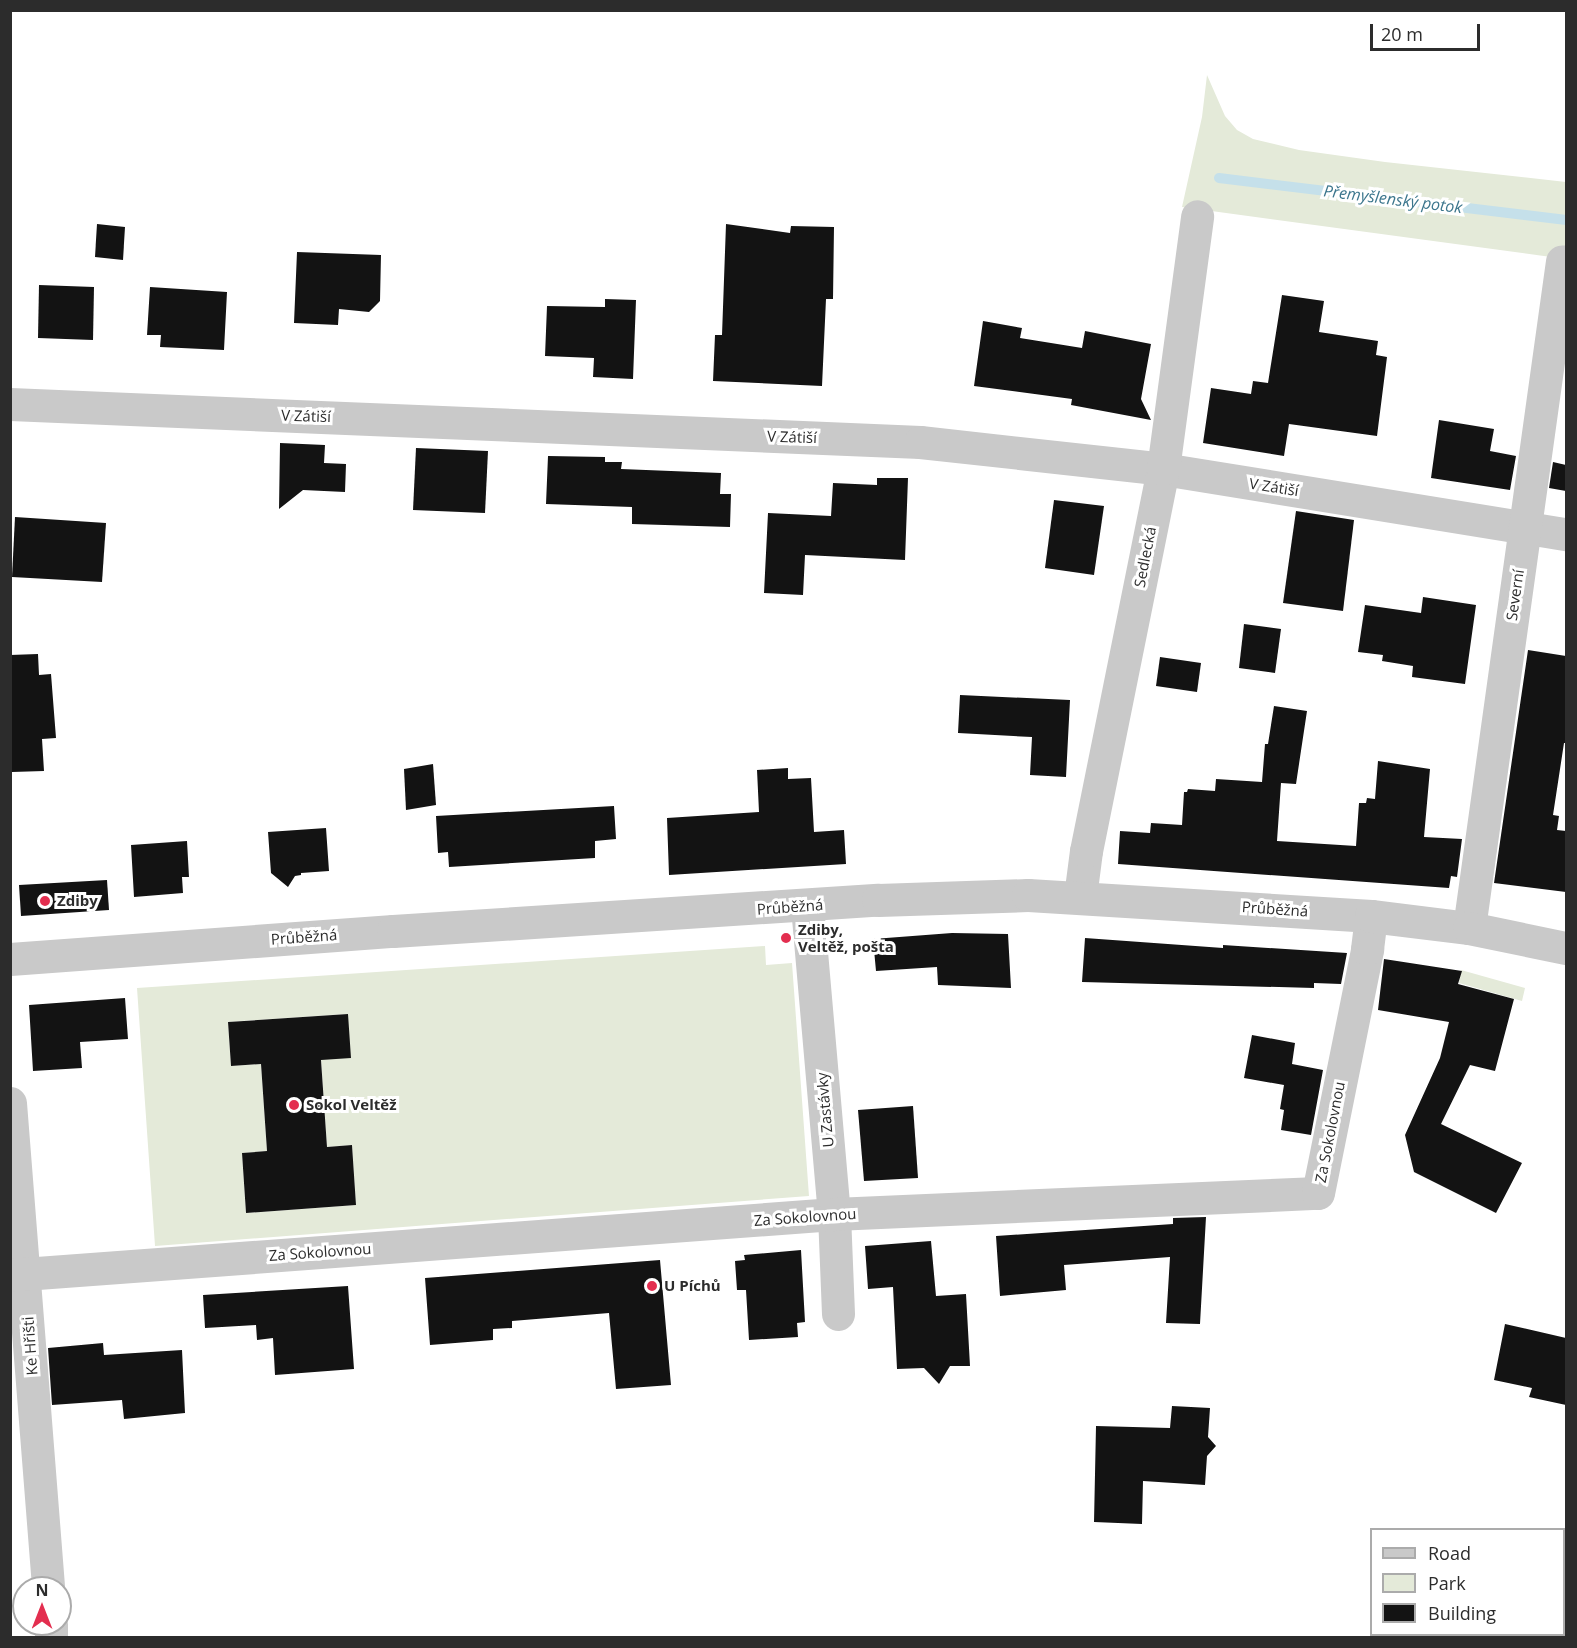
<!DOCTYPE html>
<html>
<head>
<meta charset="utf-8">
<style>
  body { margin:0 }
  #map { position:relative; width:1577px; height:1648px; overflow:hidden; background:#fff; font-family:"Open Sans",sans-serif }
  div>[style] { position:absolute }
  .green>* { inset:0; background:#e4ead9 }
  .stream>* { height:10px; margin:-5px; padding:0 5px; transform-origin:5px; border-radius:5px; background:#c5e0ea }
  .building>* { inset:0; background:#131313 }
  .minor>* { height:33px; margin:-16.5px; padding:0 16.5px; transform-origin:16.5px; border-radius:16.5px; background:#c9c9c9 }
  .tertiary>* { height:33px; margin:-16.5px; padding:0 16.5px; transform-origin:16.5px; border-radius:16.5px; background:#c9c9c9 }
  .dots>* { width:16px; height:16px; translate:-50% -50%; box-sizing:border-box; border:3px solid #fff; border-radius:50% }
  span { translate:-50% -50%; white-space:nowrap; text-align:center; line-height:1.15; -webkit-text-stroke:6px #fff; paint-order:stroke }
  .street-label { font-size:15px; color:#2c2c2c }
  .poi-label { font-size:15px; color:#2c2c2c; font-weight:700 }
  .left { translate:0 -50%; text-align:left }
  .water-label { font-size:16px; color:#3c768d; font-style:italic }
  .frame { position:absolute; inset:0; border:12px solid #2c2c2c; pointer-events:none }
  .legend { position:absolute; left:1370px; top:1528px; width:195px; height:108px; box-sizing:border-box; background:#fff; border:2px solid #ababab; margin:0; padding:8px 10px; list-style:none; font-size:18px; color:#2c2c2c }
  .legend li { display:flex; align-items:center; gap:12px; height:30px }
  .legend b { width:30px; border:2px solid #ababab }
  .north { position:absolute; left:12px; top:1576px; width:60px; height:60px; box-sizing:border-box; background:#fff; border:2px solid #ababab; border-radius:50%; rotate:0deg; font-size:16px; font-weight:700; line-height:24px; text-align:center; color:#2c2c2c }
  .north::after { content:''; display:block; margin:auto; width:21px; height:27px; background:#e32e4f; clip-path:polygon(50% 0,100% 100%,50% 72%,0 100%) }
  .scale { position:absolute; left:1370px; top:24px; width:110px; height:27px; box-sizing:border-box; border:3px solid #2c2c2c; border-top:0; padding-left:8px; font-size:18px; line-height:21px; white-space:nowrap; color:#2c2c2c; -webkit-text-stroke:4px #fff; paint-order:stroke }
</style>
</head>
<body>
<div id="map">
  <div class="green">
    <i style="clip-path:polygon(1207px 75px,1225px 116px,1237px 130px,1253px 139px,1299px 150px,1385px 162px,1566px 182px,1566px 259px,1182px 207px,1202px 117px)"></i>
    <i style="clip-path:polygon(evenodd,765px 946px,766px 965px,792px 963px,809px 1196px,155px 1246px,137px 988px,765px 946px,347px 1014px,321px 1060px,327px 1147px,352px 1145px,356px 1205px,246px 1213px,242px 1153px,267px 1151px,261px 1064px,231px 1066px,228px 1022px,347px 1014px)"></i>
    <i style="clip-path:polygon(1461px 970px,1525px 988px,1522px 1001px,1459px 983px)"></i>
  </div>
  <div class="stream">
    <i style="left:1219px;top:178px;width:350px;rotate:6.9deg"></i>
  </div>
  <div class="building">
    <i style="clip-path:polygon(97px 224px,125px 227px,123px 260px,95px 257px)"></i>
    <i style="clip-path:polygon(726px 224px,790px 233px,791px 226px,834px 227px,833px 299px,826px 299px,822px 386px,713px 381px,715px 335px,722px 335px)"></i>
    <i style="clip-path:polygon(297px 252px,381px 255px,380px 301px,369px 312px,339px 309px,338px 325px,294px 323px)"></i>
    <i style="clip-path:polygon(39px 285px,94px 287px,93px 340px,38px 338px)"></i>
    <i style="clip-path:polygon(150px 287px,227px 292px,224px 350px,160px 347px,161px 335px,147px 335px)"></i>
    <i style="clip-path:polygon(1282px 295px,1324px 301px,1319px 332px,1378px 341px,1376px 355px,1387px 357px,1377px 436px,1289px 424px,1284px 456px,1203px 443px,1211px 388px,1251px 394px,1253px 381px,1268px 383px)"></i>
    <i style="clip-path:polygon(605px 299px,636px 300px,633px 379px,593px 377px,594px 358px,545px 356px,547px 306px,605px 307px)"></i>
    <i style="clip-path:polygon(983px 321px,1022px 328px,1020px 338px,1082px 348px,1085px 331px,1151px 344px,1141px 399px,1151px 420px,1071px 405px,1072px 399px,974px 386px)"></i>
    <i style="clip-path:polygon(1439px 420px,1494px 429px,1490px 451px,1516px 456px,1510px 490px,1431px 478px)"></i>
    <i style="clip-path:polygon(280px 443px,325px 445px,324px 463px,346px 464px,345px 492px,303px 490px,279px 509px)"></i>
    <i style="clip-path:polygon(416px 448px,488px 451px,485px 513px,413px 510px)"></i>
    <i style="clip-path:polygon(548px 456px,605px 457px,605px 462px,622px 462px,621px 469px,721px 473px,720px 494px,731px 494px,730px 527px,632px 524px,632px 507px,546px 504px)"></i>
    <i style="clip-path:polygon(1553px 462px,1566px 465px,1566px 491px,1549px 488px)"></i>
    <i style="clip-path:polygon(877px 478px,908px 478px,905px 560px,805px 555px,803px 595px,764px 593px,768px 513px,831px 516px,833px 483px,877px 485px)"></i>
    <i style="clip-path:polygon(1054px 500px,1104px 506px,1094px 575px,1045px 568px)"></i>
    <i style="clip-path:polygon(1296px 511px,1354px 520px,1343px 611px,1283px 603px)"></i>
    <i style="clip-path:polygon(15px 517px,106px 523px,102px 582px,12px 577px)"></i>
    <i style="clip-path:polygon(1423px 597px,1476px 605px,1465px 684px,1412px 677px,1413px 666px,1382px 661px,1383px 655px,1358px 652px,1365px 605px,1421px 613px)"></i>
    <i style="clip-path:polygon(1244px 624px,1281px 629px,1275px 673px,1239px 668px)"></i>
    <i style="clip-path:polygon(1528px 650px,1566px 656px,1566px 743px,1564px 743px,1553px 815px,1559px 816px,1557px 830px,1566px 831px,1566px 892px,1494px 883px)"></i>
    <i style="clip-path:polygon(38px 654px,39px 675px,51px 674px,56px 738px,42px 739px,44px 771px,12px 772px,10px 655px)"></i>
    <i style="clip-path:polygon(1160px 657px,1201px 663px,1197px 692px,1156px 686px)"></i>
    <i style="clip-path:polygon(960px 695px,1070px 700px,1066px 777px,1030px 775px,1032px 737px,958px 733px)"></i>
    <i style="clip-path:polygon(1274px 706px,1307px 711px,1296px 784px,1281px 783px,1277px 841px,1356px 846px,1359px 803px,1366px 803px,1367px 798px,1375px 799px,1378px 761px,1430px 769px,1424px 837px,1462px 839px,1457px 877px,1451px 876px,1449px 888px,1118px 864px,1120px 831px,1150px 833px,1151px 823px,1182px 825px,1184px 792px,1187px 792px,1188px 789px,1215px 791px,1216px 779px,1262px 782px,1265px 744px,1268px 744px)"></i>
    <i style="clip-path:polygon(433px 764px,436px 805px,406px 810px,404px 769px)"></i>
    <i style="clip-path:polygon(788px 768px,788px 779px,811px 778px,814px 832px,844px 830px,846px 864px,669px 875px,667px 818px,759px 812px,757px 770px)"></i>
    <i style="clip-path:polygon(614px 806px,616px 839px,595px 841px,595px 858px,449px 867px,448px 852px,438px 853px,436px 816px)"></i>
    <i style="clip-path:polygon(326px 828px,329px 871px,301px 873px,301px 875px,295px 876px,288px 887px,271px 873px,268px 832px)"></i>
    <i style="clip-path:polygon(187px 841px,189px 877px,182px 877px,183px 893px,134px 897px,131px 845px)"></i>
    <i style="clip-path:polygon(107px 880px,109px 910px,21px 916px,19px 885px)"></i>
    <i style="clip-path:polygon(952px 933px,1008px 934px,1011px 988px,938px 985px,937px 967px,876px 971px,873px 939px)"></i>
    <i style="clip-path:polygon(1085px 938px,1223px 948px,1223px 945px,1347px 953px,1341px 984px,1314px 983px,1314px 988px,1082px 982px)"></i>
    <i style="clip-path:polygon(1384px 959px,1462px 971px,1458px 984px,1514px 999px,1495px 1071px,1470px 1065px,1441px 1124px,1522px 1163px,1496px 1213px,1414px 1172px,1405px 1135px,1440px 1058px,1449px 1022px,1378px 1010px)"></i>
    <i style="clip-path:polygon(125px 998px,128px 1039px,80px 1042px,82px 1068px,33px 1071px,29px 1005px)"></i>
    <i style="clip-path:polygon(348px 1014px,351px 1058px,321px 1060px,327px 1147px,352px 1145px,356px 1205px,246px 1213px,242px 1153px,267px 1151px,261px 1064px,231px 1066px,228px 1022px)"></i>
    <i style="clip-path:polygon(1252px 1035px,1295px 1043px,1292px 1064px,1323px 1070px,1311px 1135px,1281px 1130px,1284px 1110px,1280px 1109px,1284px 1085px,1244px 1078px)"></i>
    <i style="clip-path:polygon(913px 1106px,918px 1178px,864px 1181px,858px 1110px)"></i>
    <i style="clip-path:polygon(1206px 1217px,1200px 1324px,1166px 1323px,1170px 1257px,1064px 1265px,1066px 1290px,1000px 1296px,996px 1236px,1173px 1224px,1173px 1218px)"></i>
    <i style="clip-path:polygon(931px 1241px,936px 1296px,966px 1294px,970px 1366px,950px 1366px,939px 1384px,924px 1368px,897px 1369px,893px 1287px,868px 1289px,865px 1246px)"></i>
    <i style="clip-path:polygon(801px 1250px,805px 1322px,797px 1323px,798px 1337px,749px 1340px,746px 1290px,737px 1290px,735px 1261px,745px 1260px,744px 1255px)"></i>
    <i style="clip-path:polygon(660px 1260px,671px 1385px,616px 1389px,609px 1313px,512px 1321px,512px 1328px,493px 1329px,493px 1340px,430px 1345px,425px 1278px)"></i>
    <i style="clip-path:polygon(348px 1286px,354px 1369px,275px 1375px,273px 1338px,257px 1340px,256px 1325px,205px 1328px,203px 1295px)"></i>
    <i style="clip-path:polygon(1505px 1324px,1566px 1338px,1566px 1405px,1529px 1397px,1532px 1388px,1494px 1380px)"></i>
    <i style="clip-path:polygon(103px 1343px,104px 1355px,182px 1350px,185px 1413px,124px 1419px,122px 1400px,52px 1405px,48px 1348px)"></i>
    <i style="clip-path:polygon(1172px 1406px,1210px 1408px,1208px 1437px,1216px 1446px,1207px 1456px,1205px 1485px,1143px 1481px,1142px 1524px,1094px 1522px,1096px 1426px,1170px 1428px)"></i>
  </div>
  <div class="minor">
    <i style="left:10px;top:404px;width:911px;rotate:2.39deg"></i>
    <i style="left:920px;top:442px;width:244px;rotate:6.3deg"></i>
    <i style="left:1163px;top:469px;width:408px;rotate:9.2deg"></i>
    <i style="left:1080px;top:897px;width:46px;rotate:-82.6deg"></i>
    <i style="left:1086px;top:851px;width:390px;rotate:-78.6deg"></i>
    <i style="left:1163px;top:469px;width:255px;rotate:-82.3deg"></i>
    <i style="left:807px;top:906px;width:309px;rotate:85deg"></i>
    <i style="left:834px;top:1214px;width:100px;rotate:87.7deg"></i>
    <i style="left:1469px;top:928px;width:673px;rotate:-82.06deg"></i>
    <i style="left:10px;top:1103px;width:486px;rotate:85.5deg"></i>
    <i style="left:10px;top:1275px;width:826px;rotate:-4.23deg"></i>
    <i style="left:834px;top:1214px;width:484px;rotate:-2.5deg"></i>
    <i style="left:1318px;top:1193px;width:249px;rotate:-78.6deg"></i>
    <i style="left:1367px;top:949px;width:33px;rotate:-83deg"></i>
    <i style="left:51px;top:1624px;width:14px;rotate:90deg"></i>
  </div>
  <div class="tertiary">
    <i style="left:10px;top:959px;width:384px;rotate:-4.2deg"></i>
    <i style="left:393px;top:931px;width:486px;rotate:-3.7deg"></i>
    <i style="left:878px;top:900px;width:150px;rotate:-1.9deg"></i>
    <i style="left:1028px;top:895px;width:344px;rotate:3.5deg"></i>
    <i style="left:1371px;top:916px;width:99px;rotate:7deg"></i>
    <i style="left:1469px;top:928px;width:99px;rotate:11.7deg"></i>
  </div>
  <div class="dots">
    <i style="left:45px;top:901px;background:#e32e4f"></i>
    <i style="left:786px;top:938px;background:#e32e4f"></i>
    <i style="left:294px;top:1105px;background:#e32e4f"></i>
    <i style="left:652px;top:1286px;background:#e32e4f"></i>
  </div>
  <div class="street-label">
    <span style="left:306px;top:416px;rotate:2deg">V Zátiší</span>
    <span style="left:792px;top:437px;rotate:2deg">V Zátiší</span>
    <span style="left:1274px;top:487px;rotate:9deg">V Zátiší</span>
    <span style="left:1145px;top:557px;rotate:-79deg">Sedlecká</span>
    <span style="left:1515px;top:595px;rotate:-82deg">Severní</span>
    <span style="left:790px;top:907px;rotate:-4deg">Průběžná</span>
    <span style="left:1275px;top:909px;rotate:4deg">Průběžná</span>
    <span style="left:304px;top:937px;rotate:-4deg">Průběžná</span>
    <span style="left:825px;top:1110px;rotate:-95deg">U Zastávky</span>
    <span style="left:1330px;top:1132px;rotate:-79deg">Za Sokolovnou</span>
    <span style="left:805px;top:1217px;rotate:-4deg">Za Sokolovnou</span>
    <span style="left:320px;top:1252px;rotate:-4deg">Za Sokolovnou</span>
    <span style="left:30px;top:1346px;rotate:-94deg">Ke Hřišti</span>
  </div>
  <div class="poi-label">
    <span class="left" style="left:57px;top:901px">Zdiby</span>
    <span class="left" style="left:798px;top:938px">Zdiby,<br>Veltěž, pošta</span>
    <span class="left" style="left:306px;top:1105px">Sokol Veltěž</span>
    <span class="left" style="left:664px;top:1286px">U Píchů</span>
  </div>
  <div class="water-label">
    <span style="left:1393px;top:199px;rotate:7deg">Přemyšlenský potok</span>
  </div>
  <div class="frame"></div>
  <ul class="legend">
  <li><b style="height:8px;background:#c9c9c9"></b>Road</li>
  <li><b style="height:16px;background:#e4ead9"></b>Park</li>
  <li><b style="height:16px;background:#131313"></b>Building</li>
  </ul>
  <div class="north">N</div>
  <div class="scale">20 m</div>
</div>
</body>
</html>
